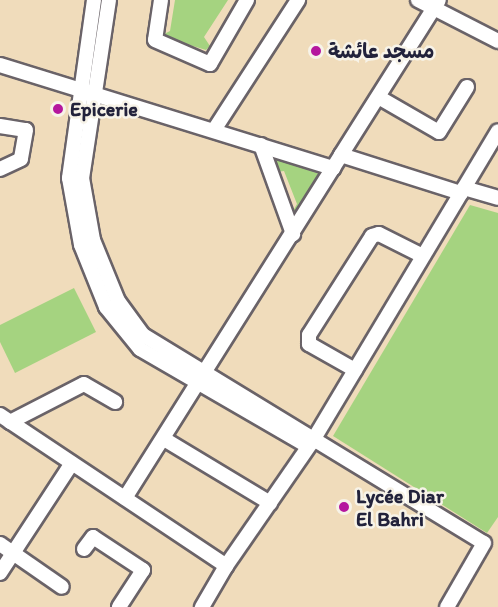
<!DOCTYPE html>
<html>
<head>
<meta charset="utf-8">
<style>
  body { margin:0 }
  #map { position:relative; width:498px; height:607px; overflow:hidden; background:#f0dcbb; font-family:Itim,"Playpen Sans Arabic",sans-serif }
  div>[style] { position:absolute }
  .green>* { inset:0; background:#a5d380 }
  .roads { filter:drop-shadow(2px 0 #6a6368) drop-shadow(-2px 0 #6a6368) drop-shadow(0 2px #6a6368) drop-shadow(0 -2px #6a6368) }
  .street>* { height:14px; margin:-7px; padding:0 7px; transform-origin:7px; border-radius:7px; background:#fff }
  .dots>* { width:16px; height:16px; translate:-50% -50%; box-sizing:border-box; border:3px solid #f7f3e8; border-radius:50% }
  span { translate:-50% -50%; white-space:nowrap; text-align:center; line-height:1.15; -webkit-text-stroke:5px #f7f3e8; paint-order:stroke }
  .poi-label { font-size:20px; color:#22223b; font-weight:700 }
  .left { translate:0 -50%; text-align:left }
</style>
</head>
<body>
<div id="map">
  <div class="green">
    <i style="clip-path:polygon(175px 0,228px 0,204px 37px,210px 46px,206px 50px,160px 36px,170px 31px)"></i>
    <i style="clip-path:polygon(275px 157px,322px 175px,296px 222px,290px 216px,297px 204px,284px 171px,276px 172px,271px 159px)"></i>
    <i style="clip-path:polygon(470px 205px,498px 213px,498px 517px,487px 533px,333px 436px)"></i>
    <i style="clip-path:polygon(74px 288px,96px 332px,15px 373px,0 342px,0 325px)"></i>
  </div>
  <div class="roads">
    <div class="street">
      <i style="left:94px;top:0;width:180px;rotate:98deg"></i>
      <i style="left:69px;top:178px;width:68px;rotate:79.8deg"></i>
      <i style="left:81px;top:245px;width:67px;rotate:68deg"></i>
      <i style="left:106px;top:307px;width:54px;rotate:51deg"></i>
      <i style="left:140px;top:349px;width:190px;rotate:30.1deg"></i>
      <i style="left:304px;top:444px;width:8px;rotate:-14deg"></i>
      <i style="left:109px;top:0;width:180px;rotate:98.6deg"></i>
      <i style="left:82px;top:178px;width:63px;rotate:79.9deg"></i>
      <i style="left:93px;top:240px;width:66px;rotate:67.7deg"></i>
      <i style="left:118px;top:301px;width:42px;rotate:53.7deg"></i>
      <i style="left:143px;top:335px;width:399px;rotate:31.4deg"></i>
      <i style="left:484px;top:543px;width:74px;rotate:120deg"></i>
      <i style="left:161px;top:0;width:40px;rotate:98.5deg"></i>
      <i style="left:155px;top:40px;width:60px;rotate:23.6deg"></i>
      <i style="left:210px;top:64px;width:74px;rotate:-60deg"></i>
      <i style="left:418px;top:0;width:90px;rotate:27.1deg"></i>
      <i style="left:0;top:65px;width:349px;rotate:17.2deg"></i>
      <i style="left:333px;top:168px;width:15px;rotate:-58deg"></i>
      <i style="left:341px;top:155px;width:126px;rotate:17.6deg"></i>
      <i style="left:380px;top:98px;width:68px;rotate:30deg"></i>
      <i style="left:439px;top:132px;width:53px;rotate:-58.1deg"></i>
      <i style="left:0;top:126px;width:26px;rotate:9deg"></i>
      <i style="left:26px;top:130px;width:29px;rotate:100deg"></i>
      <i style="left:214px;top:130px;width:155px;rotate:-57.1deg"></i>
      <i style="left:261px;top:145px;width:95px;rotate:70.2deg"></i>
      <i style="left:341px;top:155px;width:183px;rotate:-57.7deg"></i>
      <i style="left:0;top:169px;width:23px;rotate:-25deg"></i>
      <i style="left:464px;top:188px;width:35px;rotate:16deg"></i>
      <i style="left:355px;top:370px;width:53px;rotate:-150.5deg"></i>
      <i style="left:309px;top:344px;width:9px;rotate:-90deg"></i>
      <i style="left:309px;top:335px;width:117px;rotate:-57.5deg"></i>
      <i style="left:372px;top:236px;width:7px;rotate:-16deg"></i>
      <i style="left:379px;top:234px;width:49px;rotate:26.6deg"></i>
      <i style="left:0;top:415px;width:272px;rotate:33.7deg"></i>
      <i style="left:226px;top:566px;width:48px;rotate:120.3deg"></i>
      <i style="left:10px;top:422px;width:83px;rotate:-27.2deg"></i>
      <i style="left:84px;top:384px;width:36px;rotate:30deg"></i>
      <i style="left:164px;top:439px;width:124px;rotate:31.1deg"></i>
      <i style="left:125px;top:498px;width:390px;rotate:-57.8deg"></i>
      <i style="left:0;top:544px;width:75px;rotate:34.7deg"></i>
      <i style="left:84px;top:549px;width:15px;rotate:-53deg"></i>
      <i style="left:93px;top:537px;width:60px;rotate:33.4deg"></i>
      <i style="left:143px;top:570px;width:44px;rotate:123deg"></i>
      <i style="left:226px;top:566px;width:151px;rotate:-55.3deg"></i>
      <i style="left:312px;top:442px;width:362px;rotate:-59.1deg"></i>
      <i style="left:0;top:573px;width:131px;rotate:-56.8deg"></i>
    </div>
  </div>
  <div class="dots">
    <i style="left:316px;top:51px;background:#b5179e"></i>
    <i style="left:58px;top:109px;background:#b5179e"></i>
    <i style="left:344px;top:507px;background:#b5179e"></i>
  </div>
  <div class="poi-label">
    <span class="left" style="left:328px;top:51px">مسجد عائشة</span>
    <span class="left" style="left:70px;top:109px">Epicerie</span>
    <span class="left" style="left:356px;top:508px">Lycée Diar<br>El Bahri</span>
  </div>
</div>
</body>
</html>
